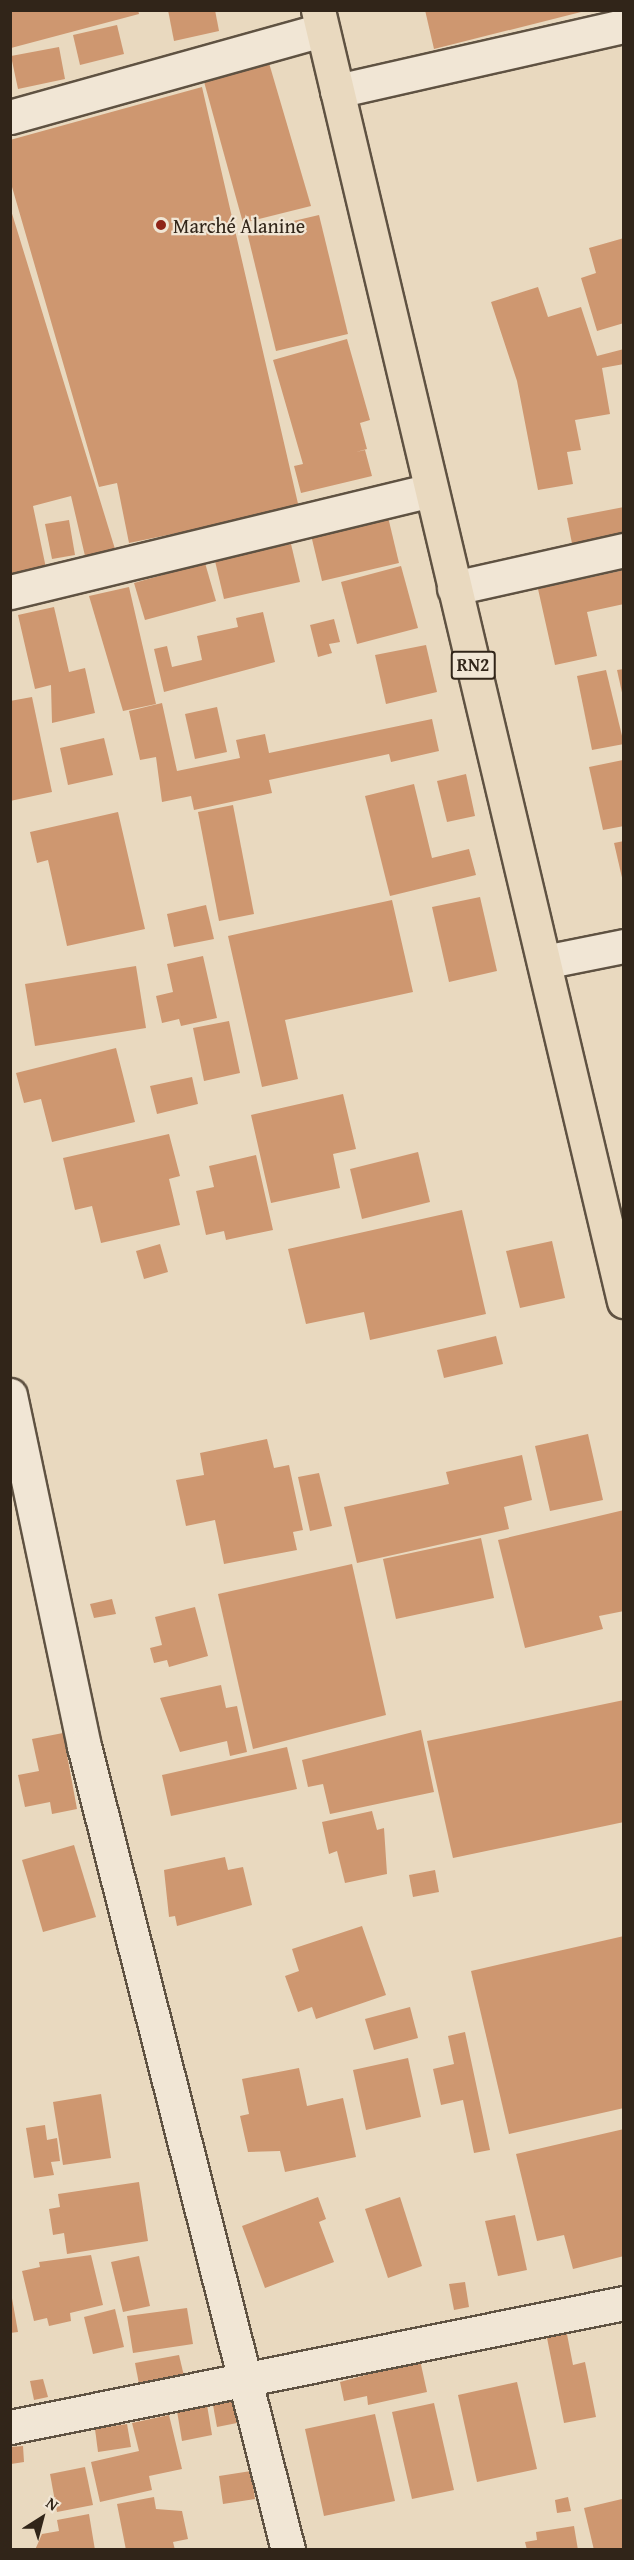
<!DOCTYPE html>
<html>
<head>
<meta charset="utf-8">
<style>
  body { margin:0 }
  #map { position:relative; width:634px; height:2560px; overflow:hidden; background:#e9d9bf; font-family:"Gentium Book Plus",serif }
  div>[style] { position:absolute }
  .building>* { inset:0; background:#ce9770 }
  .roads { filter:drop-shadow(2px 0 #5f5242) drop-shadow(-2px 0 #5f5242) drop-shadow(0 2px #5f5242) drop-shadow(0 -2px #5f5242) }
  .street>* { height:33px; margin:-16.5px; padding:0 16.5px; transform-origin:16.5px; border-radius:16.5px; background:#f1e6d5 }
  .highway>* { height:33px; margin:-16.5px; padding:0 16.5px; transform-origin:16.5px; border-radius:16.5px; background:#e9d9bf }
  .dots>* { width:16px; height:16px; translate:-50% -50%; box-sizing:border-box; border:3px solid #f1e6d5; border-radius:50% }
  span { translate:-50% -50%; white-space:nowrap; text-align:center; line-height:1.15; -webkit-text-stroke:4.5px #f1e6d5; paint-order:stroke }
  .shield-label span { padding:2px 4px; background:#f1e6d5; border:2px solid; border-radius:4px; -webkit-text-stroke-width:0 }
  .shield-label { font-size:18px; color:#312519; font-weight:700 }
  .poi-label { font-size:20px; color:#312519 }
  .left { translate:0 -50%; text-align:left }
  .frame { position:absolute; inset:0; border:12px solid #312519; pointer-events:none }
  .north { position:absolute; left:12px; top:2488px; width:60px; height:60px; -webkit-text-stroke:4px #f1e6d5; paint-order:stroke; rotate:36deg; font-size:16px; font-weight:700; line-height:24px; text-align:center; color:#312519 }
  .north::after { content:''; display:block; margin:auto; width:21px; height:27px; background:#312519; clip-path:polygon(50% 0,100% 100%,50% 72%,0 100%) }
</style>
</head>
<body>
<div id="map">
  <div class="building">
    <i style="clip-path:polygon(10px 10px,138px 10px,139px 14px,11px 48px)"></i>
    <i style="clip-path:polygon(168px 10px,215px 10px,219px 31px,174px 41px)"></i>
    <i style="clip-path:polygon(425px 10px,585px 10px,585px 11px,434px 49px)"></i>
    <i style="clip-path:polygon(117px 25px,124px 54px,80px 65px,73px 35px)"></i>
    <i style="clip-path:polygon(59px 47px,65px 79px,18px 89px,11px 56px)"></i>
    <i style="clip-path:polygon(269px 63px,311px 206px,243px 223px,203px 78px)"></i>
    <i style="clip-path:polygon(202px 87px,299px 508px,129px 543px,117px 483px,99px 487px,10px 180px,10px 140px)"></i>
    <i style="clip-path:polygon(10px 207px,115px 549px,85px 556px,71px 496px,33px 506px,46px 568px,10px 574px)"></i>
    <i style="clip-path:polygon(319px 215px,348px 334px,276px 351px,247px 232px)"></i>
    <i style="clip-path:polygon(624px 238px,624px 323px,597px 331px,581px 278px,596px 273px,589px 248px)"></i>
    <i style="clip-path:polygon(538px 287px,548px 317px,581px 307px,597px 356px,624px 349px,624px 364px,602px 368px,610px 414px,575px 420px,581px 450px,567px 452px,573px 484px,538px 490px,517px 381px,491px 302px)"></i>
    <i style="clip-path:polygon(347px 339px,370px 420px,360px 423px,367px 449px,356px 452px,365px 450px,372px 476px,301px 493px,294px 466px,303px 464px,273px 360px)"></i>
    <i style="clip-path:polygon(624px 507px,624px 550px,575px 559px,567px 518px)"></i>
    <i style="clip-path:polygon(388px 517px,399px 563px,322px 581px,311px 535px)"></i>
    <i style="clip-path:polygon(69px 520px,75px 555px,52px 559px,45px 524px)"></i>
    <i style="clip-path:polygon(291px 544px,300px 582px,224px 599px,215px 561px)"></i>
    <i style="clip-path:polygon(205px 563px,216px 601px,145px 620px,134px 583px)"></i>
    <i style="clip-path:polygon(401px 566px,418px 628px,357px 644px,341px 582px)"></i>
    <i style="clip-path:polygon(624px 570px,624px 604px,587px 612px,597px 656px,555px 665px,538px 589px)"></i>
    <i style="clip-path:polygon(129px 587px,156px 704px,123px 711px,89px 596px)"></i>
    <i style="clip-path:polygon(54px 607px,69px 672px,85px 668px,95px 713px,52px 723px,51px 685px,35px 689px,18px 615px)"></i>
    <i style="clip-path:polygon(263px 612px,275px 662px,164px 692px,154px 649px,167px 646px,172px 667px,202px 660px,197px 636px,238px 627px,236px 618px)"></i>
    <i style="clip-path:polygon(334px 619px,340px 642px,329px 644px,332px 653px,318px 657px,310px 625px)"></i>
    <i style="clip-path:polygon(426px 645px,437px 692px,386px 704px,375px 655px)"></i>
    <i style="clip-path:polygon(624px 669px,624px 697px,623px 697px,617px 670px)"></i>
    <i style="clip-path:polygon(606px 670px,624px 744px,592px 750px,577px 676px)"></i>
    <i style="clip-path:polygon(32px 697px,52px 792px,10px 801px,10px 701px)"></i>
    <i style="clip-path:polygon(162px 703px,177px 771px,240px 758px,236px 740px,265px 734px,269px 753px,432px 719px,439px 751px,391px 762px,389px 754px,269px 780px,272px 793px,194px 810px,191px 796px,162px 802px,156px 757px,140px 760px,129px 711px)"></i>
    <i style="clip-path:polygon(217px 707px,227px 752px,195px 759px,185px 714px)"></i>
    <i style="clip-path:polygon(104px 738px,113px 775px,68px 785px,60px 748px)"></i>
    <i style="clip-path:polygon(623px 760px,624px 826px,603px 830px,589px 767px)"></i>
    <i style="clip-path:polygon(466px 774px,475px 816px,447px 822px,437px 781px)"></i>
    <i style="clip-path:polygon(414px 784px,432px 858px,469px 849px,476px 875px,390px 896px,365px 796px)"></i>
    <i style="clip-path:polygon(233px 805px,254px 914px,219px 921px,198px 812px)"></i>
    <i style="clip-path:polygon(118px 812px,145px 929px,67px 946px,48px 860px,37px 863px,30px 832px)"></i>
    <i style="clip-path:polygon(624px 841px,624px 882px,623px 882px,614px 843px)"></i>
    <i style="clip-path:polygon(480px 897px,497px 971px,449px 982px,432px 907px)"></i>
    <i style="clip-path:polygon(392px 900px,413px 992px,285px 1020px,298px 1079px,262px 1087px,228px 936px)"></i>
    <i style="clip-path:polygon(206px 905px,214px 939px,174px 947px,167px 914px)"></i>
    <i style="clip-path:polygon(203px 956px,217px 1018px,181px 1026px,179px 1019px,162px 1023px,156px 996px,173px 992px,167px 964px)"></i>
    <i style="clip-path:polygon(136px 966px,146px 1028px,35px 1046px,25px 984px)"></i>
    <i style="clip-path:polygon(229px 1021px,240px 1073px,204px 1081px,193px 1028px)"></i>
    <i style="clip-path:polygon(116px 1048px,135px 1122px,52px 1142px,41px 1099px,24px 1103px,16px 1073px)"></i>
    <i style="clip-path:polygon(192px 1077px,198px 1104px,157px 1114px,150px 1086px)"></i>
    <i style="clip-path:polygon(343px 1094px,356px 1149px,333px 1154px,340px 1188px,271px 1203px,251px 1115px)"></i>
    <i style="clip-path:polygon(169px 1134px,180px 1176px,169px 1179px,180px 1225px,101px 1243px,92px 1206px,75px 1210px,63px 1158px)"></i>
    <i style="clip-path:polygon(418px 1152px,430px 1202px,362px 1219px,350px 1169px)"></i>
    <i style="clip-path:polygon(256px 1155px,273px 1230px,226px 1240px,224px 1231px,206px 1235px,196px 1191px,214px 1187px,209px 1166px)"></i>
    <i style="clip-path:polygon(462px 1210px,486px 1314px,370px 1340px,364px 1312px,306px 1324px,288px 1249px)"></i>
    <i style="clip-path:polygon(552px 1241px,565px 1298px,520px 1308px,506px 1251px)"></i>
    <i style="clip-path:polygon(160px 1244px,168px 1272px,144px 1279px,136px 1251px)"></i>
    <i style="clip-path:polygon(496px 1336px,503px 1364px,444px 1378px,437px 1350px)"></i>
    <i style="clip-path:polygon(588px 1434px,603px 1500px,550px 1511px,535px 1446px)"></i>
    <i style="clip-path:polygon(267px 1439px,274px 1468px,289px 1465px,303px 1530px,293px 1532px,297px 1550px,224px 1564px,215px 1520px,186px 1526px,176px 1480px,204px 1475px,200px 1453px)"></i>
    <i style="clip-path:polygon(522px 1455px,532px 1500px,504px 1507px,509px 1529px,357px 1563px,344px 1507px,449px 1484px,446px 1472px)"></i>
    <i style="clip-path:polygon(319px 1473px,332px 1526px,310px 1531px,298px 1477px)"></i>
    <i style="clip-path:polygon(624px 1510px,624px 1611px,599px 1616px,603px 1629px,525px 1648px,498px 1540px)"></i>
    <i style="clip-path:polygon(481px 1538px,494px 1598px,396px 1619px,383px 1559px)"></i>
    <i style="clip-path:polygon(352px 1564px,386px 1715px,253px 1749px,218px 1594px)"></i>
    <i style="clip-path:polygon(112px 1599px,116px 1614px,94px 1618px,90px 1604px)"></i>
    <i style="clip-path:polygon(195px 1607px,208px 1656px,169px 1667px,167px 1660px,154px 1663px,150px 1648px,162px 1645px,155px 1617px)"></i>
    <i style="clip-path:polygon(221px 1685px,226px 1708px,237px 1706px,247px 1752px,230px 1756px,227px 1741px,180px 1752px,160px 1698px)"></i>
    <i style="clip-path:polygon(624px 1700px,624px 1822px,453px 1858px,427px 1741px)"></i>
    <i style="clip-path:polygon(421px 1730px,434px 1792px,330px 1814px,323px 1784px,308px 1787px,302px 1760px)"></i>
    <i style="clip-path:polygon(63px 1733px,77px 1809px,52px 1814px,50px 1802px,25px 1807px,18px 1775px,39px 1771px,32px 1739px)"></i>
    <i style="clip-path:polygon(287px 1747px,297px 1789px,171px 1816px,162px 1775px)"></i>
    <i style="clip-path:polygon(372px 1811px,377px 1830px,384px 1828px,387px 1874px,345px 1883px,337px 1851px,329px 1854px,322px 1822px)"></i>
    <i style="clip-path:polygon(74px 1845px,96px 1917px,43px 1932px,22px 1860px)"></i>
    <i style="clip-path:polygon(225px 1857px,228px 1870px,243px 1867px,252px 1905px,177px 1926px,175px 1916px,169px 1917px,164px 1870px)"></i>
    <i style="clip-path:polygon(435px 1870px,439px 1892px,413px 1897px,409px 1875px)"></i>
    <i style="clip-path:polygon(362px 1926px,386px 1995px,316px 2019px,312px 2007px,298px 2012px,285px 1976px,299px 1971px,292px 1949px)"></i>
    <i style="clip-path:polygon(624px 1936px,624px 2108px,509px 2134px,471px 1971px)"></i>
    <i style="clip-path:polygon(410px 2007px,418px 2038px,374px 2050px,365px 2019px)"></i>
    <i style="clip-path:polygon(465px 2032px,490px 2150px,474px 2153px,463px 2100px,441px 2105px,433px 2069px,454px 2064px,448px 2036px)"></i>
    <i style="clip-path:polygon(408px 2058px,421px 2117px,366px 2130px,353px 2070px)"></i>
    <i style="clip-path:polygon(299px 2068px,307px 2106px,343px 2098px,356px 2157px,285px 2172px,280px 2151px,248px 2152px,240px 2116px,249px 2114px,242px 2079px)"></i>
    <i style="clip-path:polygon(101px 2094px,111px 2158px,63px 2165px,53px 2102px)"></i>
    <i style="clip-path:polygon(45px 2125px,47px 2140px,57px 2138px,60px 2161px,51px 2162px,54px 2175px,34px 2178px,26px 2128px)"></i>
    <i style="clip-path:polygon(624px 2129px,624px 2256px,573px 2269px,564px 2235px,537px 2241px,516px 2154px)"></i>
    <i style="clip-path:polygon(139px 2182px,148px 2241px,67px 2254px,64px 2233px,53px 2235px,49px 2209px,60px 2207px,58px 2194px)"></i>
    <i style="clip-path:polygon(318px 2197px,326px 2219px,319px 2222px,334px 2262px,265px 2288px,242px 2226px)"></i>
    <i style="clip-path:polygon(400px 2197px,422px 2266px,388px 2278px,365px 2209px)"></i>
    <i style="clip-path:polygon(515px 2215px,527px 2270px,498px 2276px,485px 2221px)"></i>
    <i style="clip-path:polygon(91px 2255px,103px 2305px,70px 2313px,71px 2321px,49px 2326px,47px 2318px,34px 2321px,22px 2271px,40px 2267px,39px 2262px)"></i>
    <i style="clip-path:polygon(139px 2256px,150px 2306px,123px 2312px,111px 2262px)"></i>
    <i style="clip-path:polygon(465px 2282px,469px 2307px,454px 2310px,449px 2284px)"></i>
    <i style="clip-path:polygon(10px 2287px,18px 2332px,10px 2333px)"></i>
    <i style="clip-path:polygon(187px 2308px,193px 2344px,133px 2353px,127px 2316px)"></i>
    <i style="clip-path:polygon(115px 2309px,124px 2347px,93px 2354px,84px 2317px)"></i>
    <i style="clip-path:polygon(566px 2329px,573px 2365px,585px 2362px,596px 2417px,564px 2423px,546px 2333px)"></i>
    <i style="clip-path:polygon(179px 2355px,184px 2376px,139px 2384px,135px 2363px)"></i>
    <i style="clip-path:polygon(420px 2360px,427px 2392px,368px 2405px,367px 2396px,344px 2401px,340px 2382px)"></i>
    <i style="clip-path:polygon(43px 2379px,48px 2397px,34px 2400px,30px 2381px)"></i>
    <i style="clip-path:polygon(517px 2382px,537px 2469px,477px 2482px,458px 2395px)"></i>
    <i style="clip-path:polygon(233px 2401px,237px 2423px,217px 2427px,213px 2405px)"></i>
    <i style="clip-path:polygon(434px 2403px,454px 2490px,412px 2499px,392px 2412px)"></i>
    <i style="clip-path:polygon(207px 2405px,212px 2435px,182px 2441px,177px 2411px)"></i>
    <i style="clip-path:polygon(375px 2414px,395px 2501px,324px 2516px,305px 2429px)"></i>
    <i style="clip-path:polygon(169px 2415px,182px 2469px,149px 2476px,152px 2490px,100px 2502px,91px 2462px,139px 2451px,132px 2423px)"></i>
    <i style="clip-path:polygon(127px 2424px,131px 2447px,98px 2452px,95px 2429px)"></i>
    <i style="clip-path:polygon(23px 2446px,24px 2462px,11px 2464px,10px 2447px)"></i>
    <i style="clip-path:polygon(85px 2467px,93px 2505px,57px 2512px,50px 2474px)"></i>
    <i style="clip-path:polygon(251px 2471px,255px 2499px,223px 2504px,219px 2476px)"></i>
    <i style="clip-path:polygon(154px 2497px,156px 2509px,182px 2511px,188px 2539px,173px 2542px,175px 2550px,126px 2550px,117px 2504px)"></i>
    <i style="clip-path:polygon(568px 2497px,571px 2511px,557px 2513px,555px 2500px)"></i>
    <i style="clip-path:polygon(622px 2499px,624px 2550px,594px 2550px,584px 2508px)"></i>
    <i style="clip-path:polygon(89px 2514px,95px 2550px,35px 2550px,42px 2534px,59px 2531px,57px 2520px)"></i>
    <i style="clip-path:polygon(574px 2526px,578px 2550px,527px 2550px,525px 2542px,537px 2540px,536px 2532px)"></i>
  </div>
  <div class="roads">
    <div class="street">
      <i style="left:337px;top:91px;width:294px;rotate:-12.8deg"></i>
      <i style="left:10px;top:117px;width:324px;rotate:-15.6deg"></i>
      <i style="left:454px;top:588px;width:174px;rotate:-12.6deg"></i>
      <i style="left:10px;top:592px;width:433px;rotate:-13.6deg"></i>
      <i style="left:544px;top:962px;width:82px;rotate:-11.3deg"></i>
      <i style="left:10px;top:1395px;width:359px;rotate:78.1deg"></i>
      <i style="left:84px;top:1746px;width:829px;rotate:75.76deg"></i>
      <i style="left:10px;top:2427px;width:626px;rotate:-11.42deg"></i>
    </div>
    <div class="highway">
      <i style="left:318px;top:10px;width:1327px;rotate:76.67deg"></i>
    </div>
  </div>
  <div class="dots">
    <i style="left:161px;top:225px;background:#8f2418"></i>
  </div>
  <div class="shield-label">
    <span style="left:473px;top:665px">RN2</span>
  </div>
  <div class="poi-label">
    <span class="left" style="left:173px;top:225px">Marché Alanine</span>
  </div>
  <div class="frame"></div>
  <div class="north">N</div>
</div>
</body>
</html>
